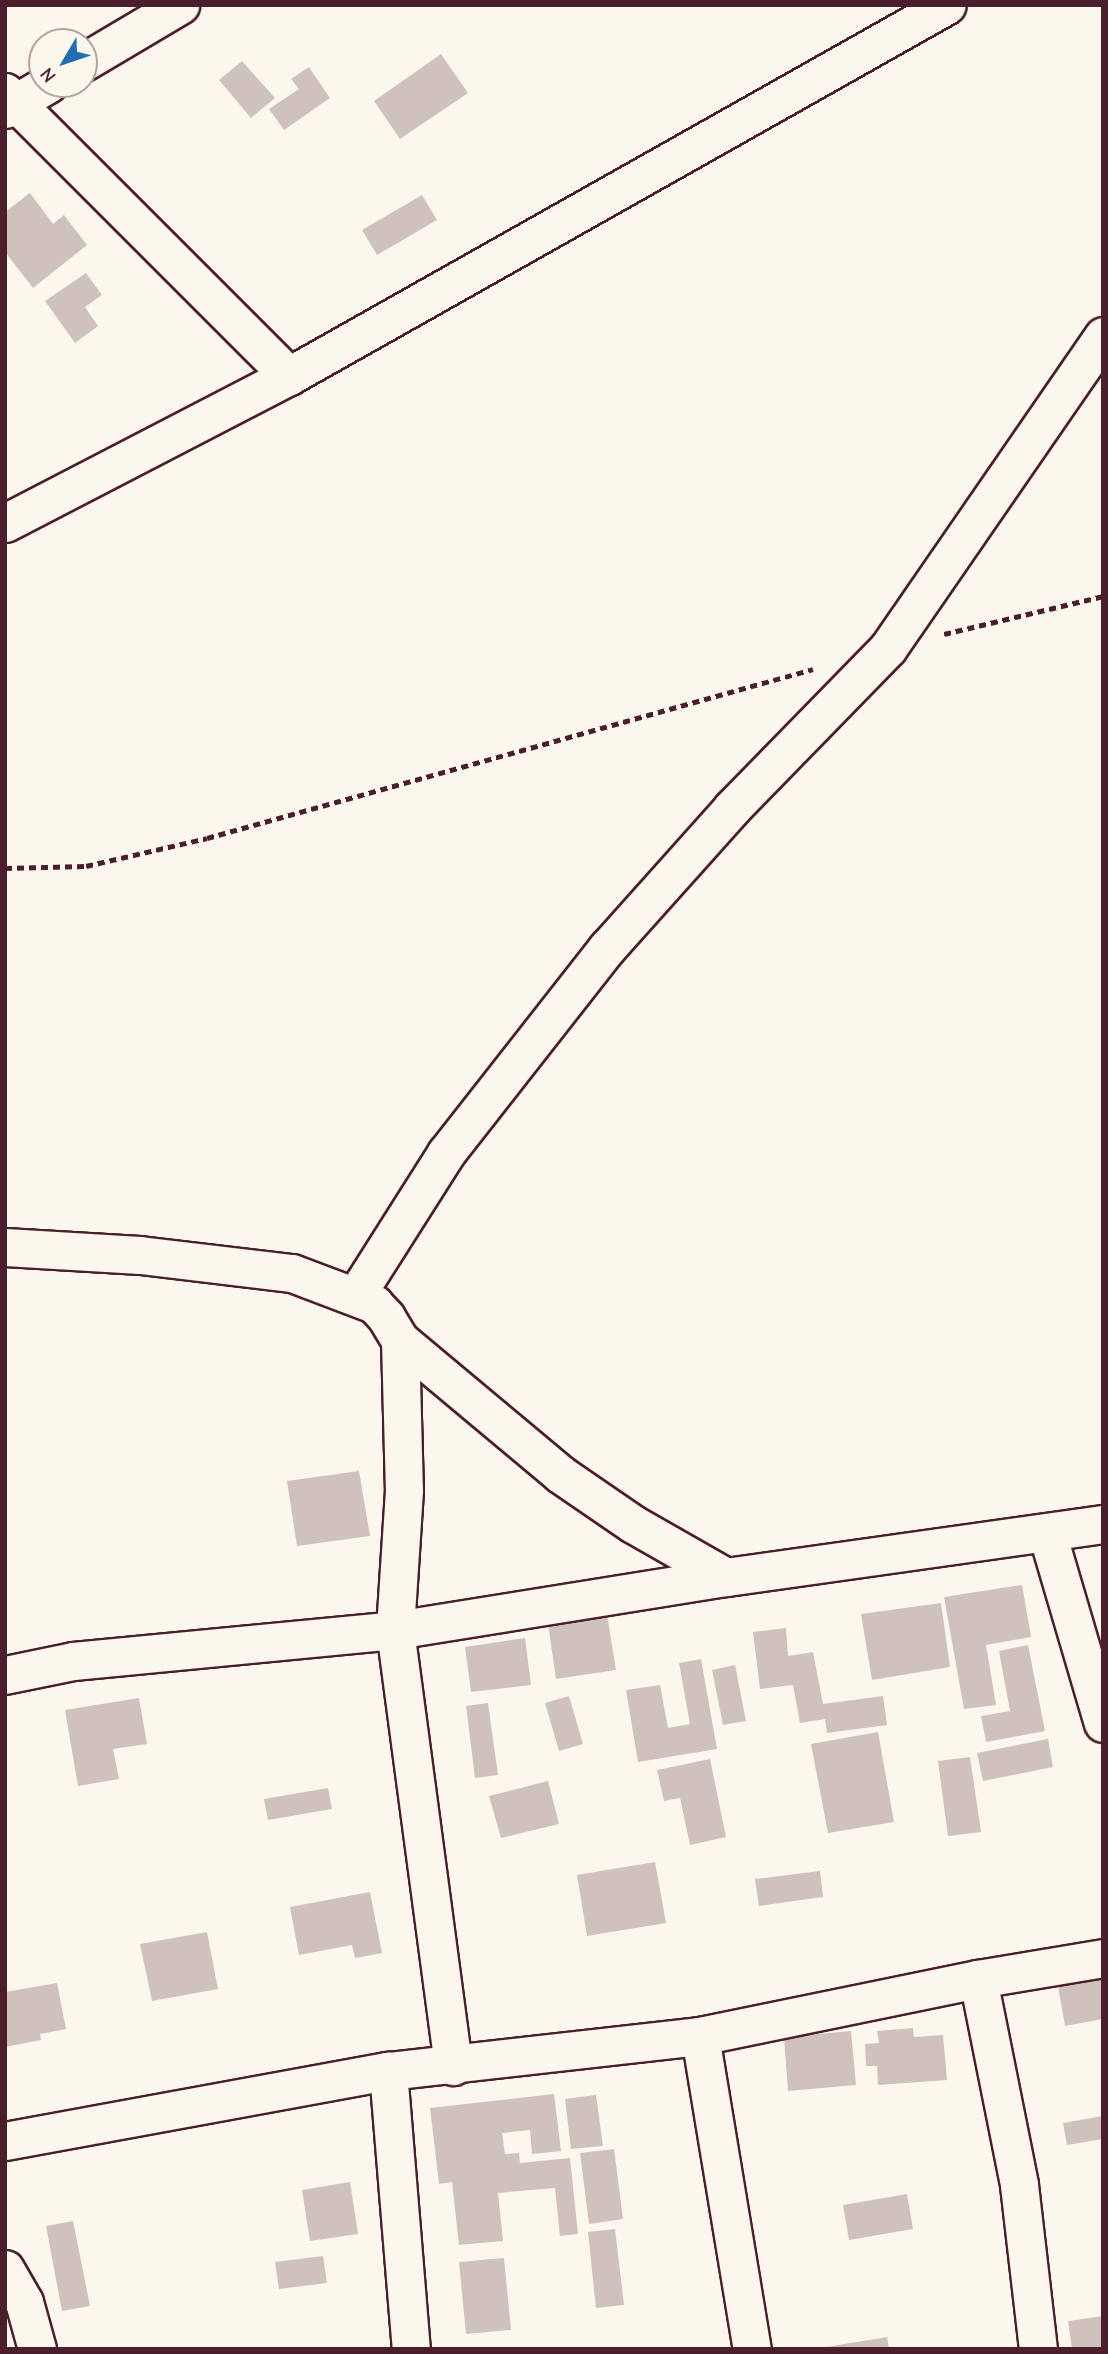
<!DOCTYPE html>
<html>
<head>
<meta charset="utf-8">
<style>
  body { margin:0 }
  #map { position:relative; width:1108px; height:2354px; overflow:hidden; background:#fbf7ec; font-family:"Comic Neue",sans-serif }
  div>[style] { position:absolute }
  .building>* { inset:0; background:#cfc2bc }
  .path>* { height:4.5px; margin-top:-2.25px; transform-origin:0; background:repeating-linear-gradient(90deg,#4a1f2b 0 7px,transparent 0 12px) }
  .roads { filter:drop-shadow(2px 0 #4a1f2b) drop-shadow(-2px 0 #4a1f2b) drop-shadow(0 2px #4a1f2b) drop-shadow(0 -2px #4a1f2b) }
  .street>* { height:37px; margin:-18.5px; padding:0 18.5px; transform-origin:18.5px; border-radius:18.5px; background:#fbf7ec }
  span { translate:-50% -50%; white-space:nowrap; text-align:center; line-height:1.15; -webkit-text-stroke:7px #fbf7ec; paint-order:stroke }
  .frame { position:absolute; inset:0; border:7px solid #4a1f2b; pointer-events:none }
  .north { position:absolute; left:28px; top:28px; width:70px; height:70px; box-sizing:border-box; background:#fbf7ec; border:2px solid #b4a19f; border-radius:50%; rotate:231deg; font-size:19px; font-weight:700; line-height:28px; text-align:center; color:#4a1f2b }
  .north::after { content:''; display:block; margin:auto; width:24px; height:32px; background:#1f6fb2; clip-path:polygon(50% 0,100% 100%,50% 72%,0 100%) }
</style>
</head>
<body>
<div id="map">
  <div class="building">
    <i style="clip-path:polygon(441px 54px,468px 93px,400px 139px,374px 101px)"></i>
    <i style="clip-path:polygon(242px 61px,275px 98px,251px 118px,219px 80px)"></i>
    <i style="clip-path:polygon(309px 67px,330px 98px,284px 130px,269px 109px,299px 89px,291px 79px)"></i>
    <i style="clip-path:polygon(30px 193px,53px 224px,64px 215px,87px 245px,33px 288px,5px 252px,5px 212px)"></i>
    <i style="clip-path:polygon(422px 195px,437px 220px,377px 255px,362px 230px)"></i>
    <i style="clip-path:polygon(86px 273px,102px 295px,85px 307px,98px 326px,75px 343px,45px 301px)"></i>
    <i style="clip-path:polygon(359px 1471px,370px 1536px,297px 1546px,287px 1481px)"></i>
    <i style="clip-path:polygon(1022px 1585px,1031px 1637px,986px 1645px,996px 1705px,964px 1709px,944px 1597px)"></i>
    <i style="clip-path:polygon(941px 1603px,950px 1667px,872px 1680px,861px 1614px)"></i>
    <i style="clip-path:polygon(607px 1615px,616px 1670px,556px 1679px,548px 1624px)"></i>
    <i style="clip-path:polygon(786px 1628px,788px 1656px,813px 1652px,823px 1704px,883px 1696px,887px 1725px,827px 1733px,825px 1719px,800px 1723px,793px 1685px,760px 1689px,753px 1632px)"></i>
    <i style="clip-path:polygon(525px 1638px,531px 1685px,471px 1692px,465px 1647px)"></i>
    <i style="clip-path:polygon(1028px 1645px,1045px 1731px,986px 1742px,981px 1716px,1010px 1711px,999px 1651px)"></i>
    <i style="clip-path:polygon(701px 1659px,717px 1749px,638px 1762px,626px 1690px,660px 1685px,668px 1728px,690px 1724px,679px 1663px)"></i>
    <i style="clip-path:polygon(735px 1665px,746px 1721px,723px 1725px,712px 1670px)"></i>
    <i style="clip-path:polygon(569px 1696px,583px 1744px,559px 1751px,545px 1703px)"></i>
    <i style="clip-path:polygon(139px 1698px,147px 1744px,113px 1749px,119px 1779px,78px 1786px,65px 1710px)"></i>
    <i style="clip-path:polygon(488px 1703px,498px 1775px,475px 1778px,466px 1706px)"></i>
    <i style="clip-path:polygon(878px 1732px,894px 1822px,828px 1833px,811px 1744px)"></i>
    <i style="clip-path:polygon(1048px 1739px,1053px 1767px,983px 1781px,977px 1753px)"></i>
    <i style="clip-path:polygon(970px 1757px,981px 1832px,948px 1836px,938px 1761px)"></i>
    <i style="clip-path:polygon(710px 1759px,726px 1837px,690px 1845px,680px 1798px,664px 1801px,657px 1770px)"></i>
    <i style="clip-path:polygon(548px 1781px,559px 1824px,501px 1838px,489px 1796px)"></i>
    <i style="clip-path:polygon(328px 1788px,332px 1809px,268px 1820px,264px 1799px)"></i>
    <i style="clip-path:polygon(655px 1862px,666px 1923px,587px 1936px,577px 1875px)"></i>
    <i style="clip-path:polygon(820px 1871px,823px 1897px,759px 1906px,755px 1879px)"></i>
    <i style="clip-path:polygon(370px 1892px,382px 1953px,355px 1958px,352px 1945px,299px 1955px,290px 1907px)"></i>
    <i style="clip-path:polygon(207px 1932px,218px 1989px,152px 2001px,140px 1944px)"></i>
    <i style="clip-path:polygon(1103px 1979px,1103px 2019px,1065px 2026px,1058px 1986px)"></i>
    <i style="clip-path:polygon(57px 1983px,66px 2029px,40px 2034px,41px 2040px,5px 2047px,5px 1992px)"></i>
    <i style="clip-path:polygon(913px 2028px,914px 2037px,943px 2035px,947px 2080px,878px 2085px,877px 2066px,866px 2066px,865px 2044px,879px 2043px,877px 2031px)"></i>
    <i style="clip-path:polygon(851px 2031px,856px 2085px,788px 2091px,784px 2037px)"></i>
    <i style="clip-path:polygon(554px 2094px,561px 2151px,532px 2154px,530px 2130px,502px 2133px,505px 2154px,519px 2153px,520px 2163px,570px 2158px,578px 2234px,560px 2236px,555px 2188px,498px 2193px,503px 2241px,459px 2245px,452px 2182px,439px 2184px,430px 2108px)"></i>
    <i style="clip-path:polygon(596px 2095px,603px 2146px,571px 2149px,565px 2099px)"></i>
    <i style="clip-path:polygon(1103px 2116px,1103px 2139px,1067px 2145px,1063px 2123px)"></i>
    <i style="clip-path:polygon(614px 2149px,623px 2219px,589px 2224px,580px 2153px)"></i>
    <i style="clip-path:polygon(350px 2182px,358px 2234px,310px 2241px,302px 2190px)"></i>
    <i style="clip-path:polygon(907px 2194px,913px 2229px,849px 2240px,843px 2205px)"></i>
    <i style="clip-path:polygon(73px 2221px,90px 2306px,62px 2311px,46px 2226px)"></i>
    <i style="clip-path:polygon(615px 2229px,624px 2305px,596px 2308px,588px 2232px)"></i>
    <i style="clip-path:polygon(323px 2256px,327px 2283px,279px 2289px,275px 2262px)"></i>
    <i style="clip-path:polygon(504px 2258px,511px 2330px,466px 2334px,459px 2262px)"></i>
    <i style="clip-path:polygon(1103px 2316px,1102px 2349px,1072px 2349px,1068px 2321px)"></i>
    <i style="clip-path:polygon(887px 2337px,889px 2349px,826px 2349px,826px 2347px)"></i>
  </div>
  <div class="path">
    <i style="left:944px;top:634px;width:163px;rotate:-13.4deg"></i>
    <i style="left:5px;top:868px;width:81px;rotate:-1.4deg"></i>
    <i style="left:86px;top:866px;width:124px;rotate:-13deg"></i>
    <i style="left:207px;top:838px;width:629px;rotate:-15.58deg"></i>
  </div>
  <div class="roads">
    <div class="street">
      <i style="left:84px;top:62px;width:112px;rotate:-30.7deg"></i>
      <i style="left:5px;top:92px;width:402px;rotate:45deg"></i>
      <i style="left:5px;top:109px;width:50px;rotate:-30.2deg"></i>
      <i style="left:5px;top:523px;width:320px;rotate:-27.4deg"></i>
      <i style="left:289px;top:376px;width:755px;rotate:-29.42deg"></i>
      <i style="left:5px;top:1247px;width:135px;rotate:3.4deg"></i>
      <i style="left:140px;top:1255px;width:153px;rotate:6.8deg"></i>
      <i style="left:292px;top:1273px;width:88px;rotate:20.7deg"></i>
      <i style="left:374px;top:1304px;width:18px;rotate:47deg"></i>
      <i style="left:386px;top:1317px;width:27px;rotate:59deg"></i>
      <i style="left:400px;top:1340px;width:150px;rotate:88.5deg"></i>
      <i style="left:404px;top:1490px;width:140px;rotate:93.7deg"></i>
      <i style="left:395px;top:1630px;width:440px;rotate:82.4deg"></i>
      <i style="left:356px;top:1295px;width:168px;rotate:-57.6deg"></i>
      <i style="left:446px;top:1153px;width:261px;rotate:-51.9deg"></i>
      <i style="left:607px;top:948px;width:188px;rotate:-48.2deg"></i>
      <i style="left:732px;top:808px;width:223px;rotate:-45.7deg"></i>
      <i style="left:888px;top:648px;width:379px;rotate:-55.4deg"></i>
      <i style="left:400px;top:1340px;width:209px;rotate:39.9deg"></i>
      <i style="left:560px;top:1474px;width:88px;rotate:34.4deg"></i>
      <i style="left:633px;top:1524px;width:107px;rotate:29.7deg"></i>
      <i style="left:1047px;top:1533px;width:198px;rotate:73.6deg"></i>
      <i style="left:5px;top:1675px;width:69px;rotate:-11.6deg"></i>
      <i style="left:73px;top:1661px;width:323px;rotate:-5.5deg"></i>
      <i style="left:395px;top:1630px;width:335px;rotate:-9.1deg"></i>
      <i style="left:726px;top:1577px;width:381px;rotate:-8deg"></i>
      <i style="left:978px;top:1979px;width:210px;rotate:78.7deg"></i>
      <i style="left:1019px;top:2185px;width:165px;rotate:83.4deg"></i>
      <i style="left:700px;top:2036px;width:317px;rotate:80.6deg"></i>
      <i style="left:388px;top:2071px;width:279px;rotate:85.3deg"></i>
      <i style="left:5px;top:2141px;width:389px;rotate:-10.4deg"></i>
      <i style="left:388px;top:2071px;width:314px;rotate:-6.4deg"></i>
      <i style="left:700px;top:2036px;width:284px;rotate:-11.6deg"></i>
      <i style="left:978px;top:1979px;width:127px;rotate:-9.5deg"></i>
      <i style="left:5px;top:2269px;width:38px;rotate:60deg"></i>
      <i style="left:24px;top:2302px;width:49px;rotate:74.5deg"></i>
    </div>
  </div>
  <div class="frame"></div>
  <div class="north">N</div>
</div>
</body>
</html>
